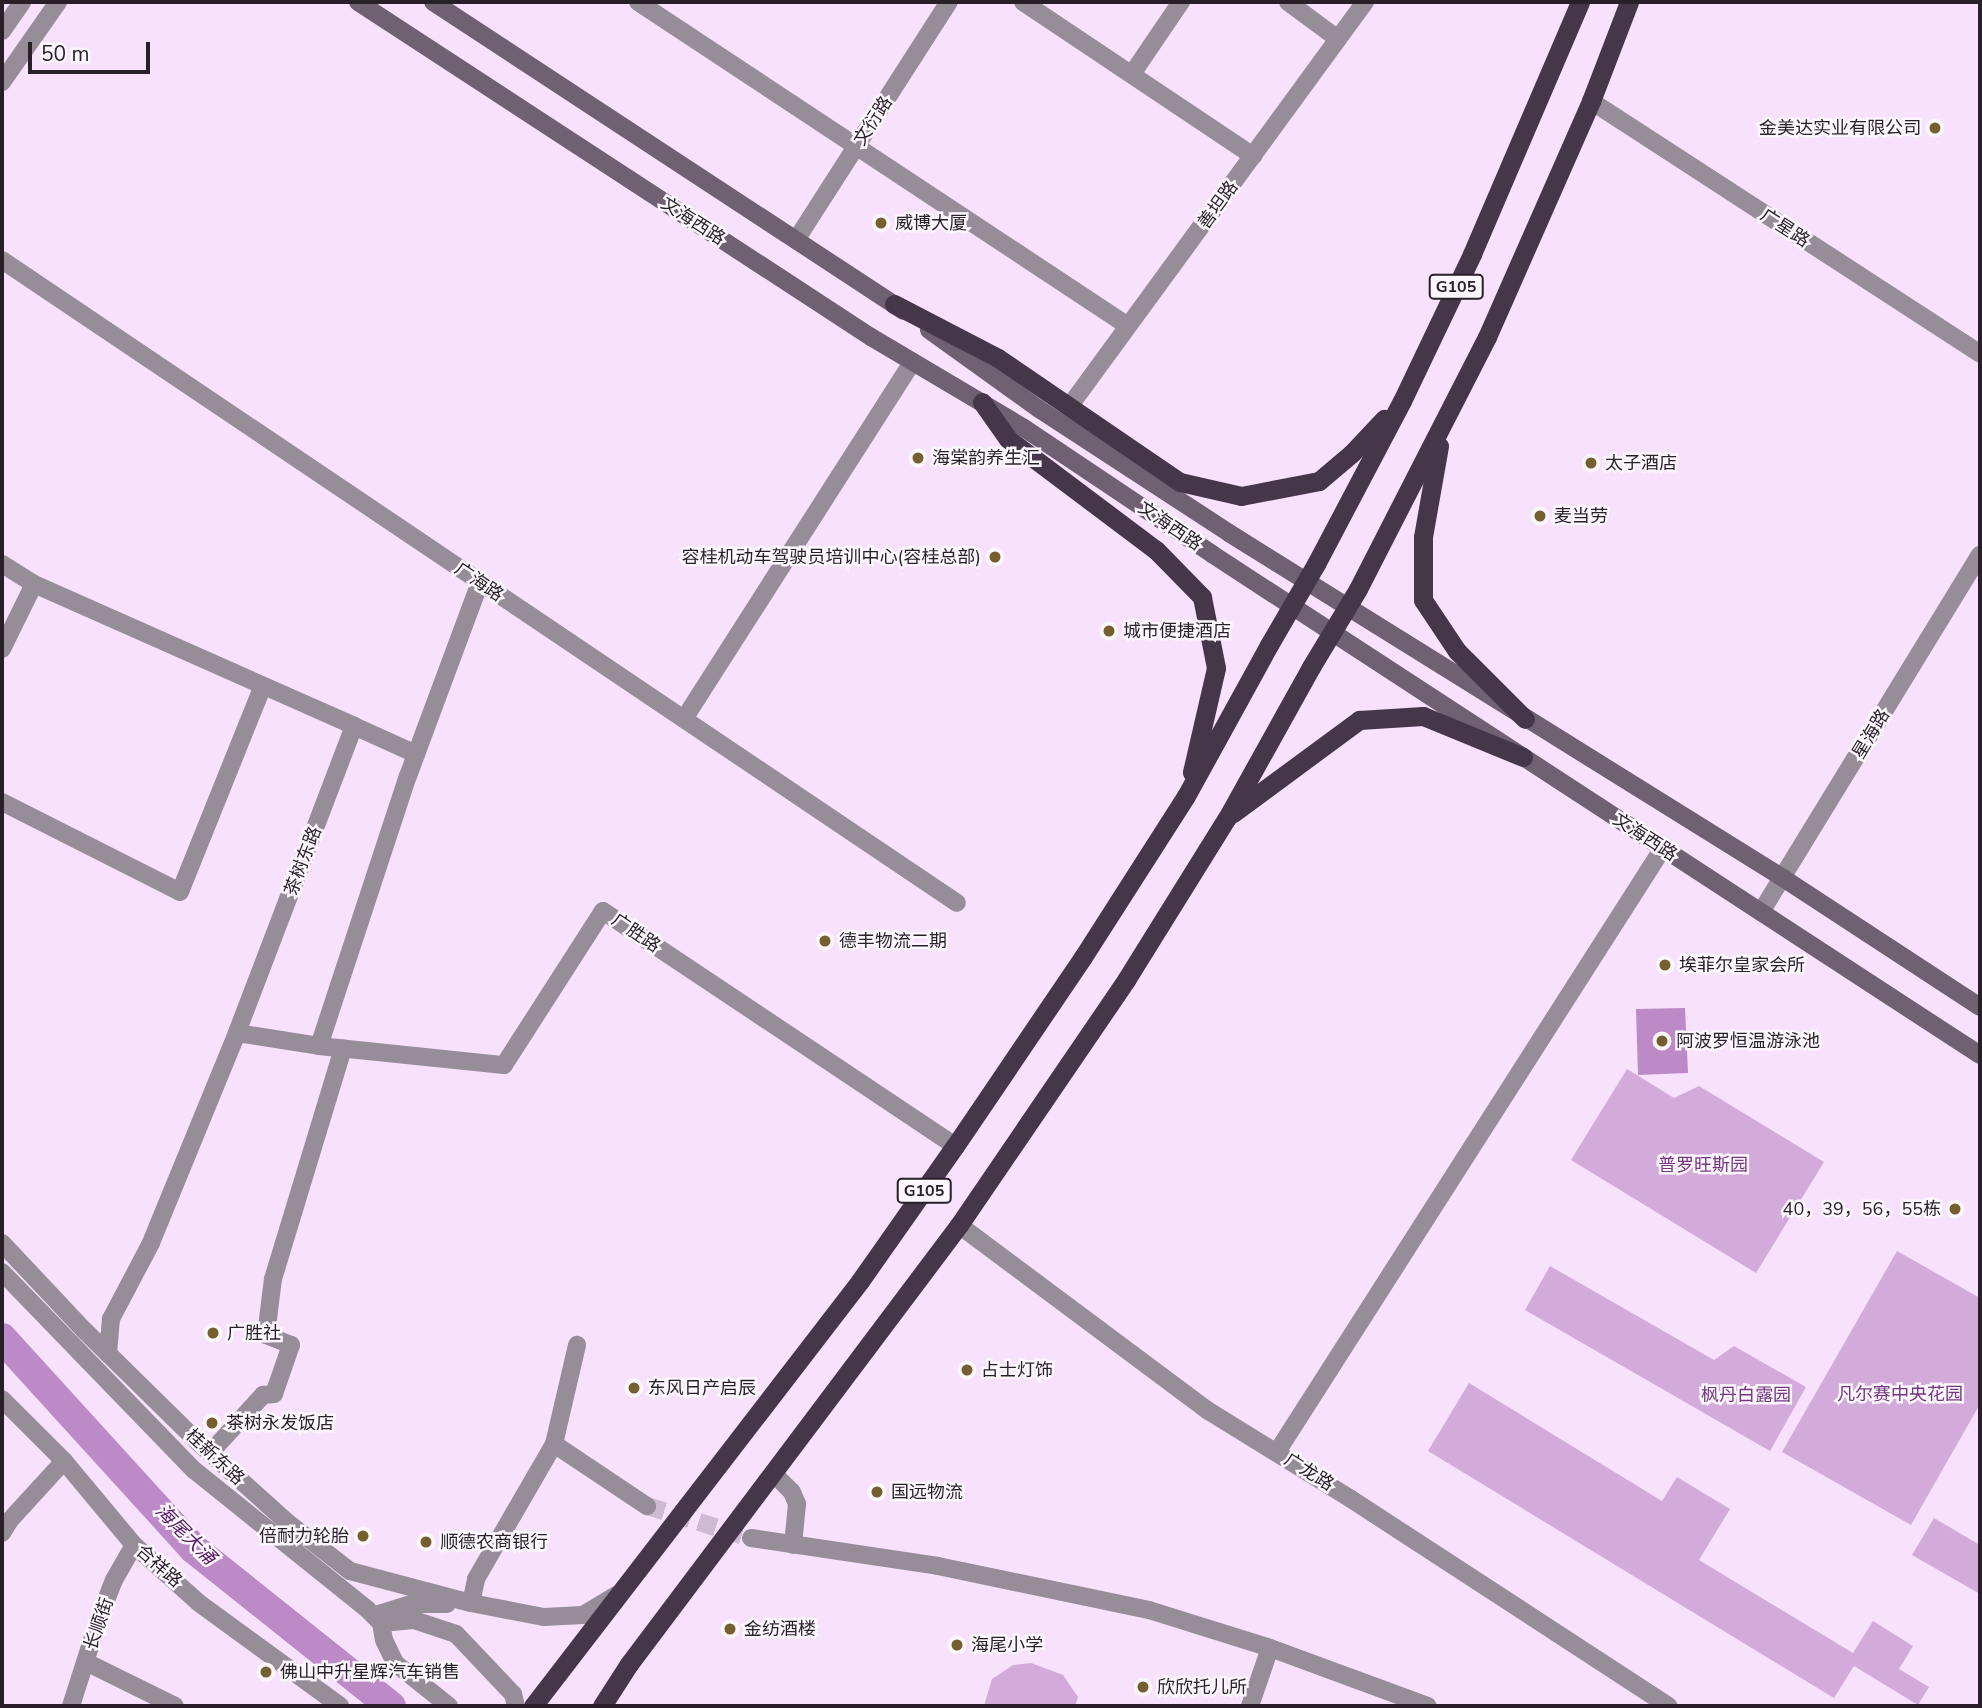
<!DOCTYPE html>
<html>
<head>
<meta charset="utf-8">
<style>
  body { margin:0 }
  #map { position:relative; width:1982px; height:1708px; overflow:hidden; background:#f8e1fd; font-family:"Nunito Sans","Noto Sans SC",sans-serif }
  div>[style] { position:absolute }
  .green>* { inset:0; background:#d2abdb }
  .water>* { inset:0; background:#bd8ac8 }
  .river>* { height:30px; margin:-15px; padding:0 15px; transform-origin:15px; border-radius:15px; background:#bd8ac8 }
  .minor-tunnel>* { height:18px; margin-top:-9px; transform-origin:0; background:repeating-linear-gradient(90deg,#cebad3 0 18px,transparent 0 27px) }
  .minor>* { height:18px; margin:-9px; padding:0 9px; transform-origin:9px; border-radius:9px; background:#968d99 }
  .tertiary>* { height:18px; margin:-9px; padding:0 9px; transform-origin:9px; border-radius:9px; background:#968d99 }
  .secondary>* { height:18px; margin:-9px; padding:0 9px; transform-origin:9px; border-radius:9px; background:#6f6171 }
  .trunk>* { height:19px; margin:-9.5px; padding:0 9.5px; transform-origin:9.5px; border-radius:9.5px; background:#46364a }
  .trunk-bridge>* { height:19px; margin:-9.5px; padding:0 9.5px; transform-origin:9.5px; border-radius:9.5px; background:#46364a }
  .dots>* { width:19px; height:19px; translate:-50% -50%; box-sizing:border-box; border:4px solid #faf6fb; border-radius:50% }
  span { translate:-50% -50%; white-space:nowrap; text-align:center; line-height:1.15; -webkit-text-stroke:5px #faf6fb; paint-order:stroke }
  .shield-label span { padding:2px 5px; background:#faf6fb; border:2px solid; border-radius:5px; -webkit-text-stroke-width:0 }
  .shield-label { font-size:16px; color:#281f29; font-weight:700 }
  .street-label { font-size:18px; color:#281f29 }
  .poi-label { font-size:18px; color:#281f29 }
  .right { translate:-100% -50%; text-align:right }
  .left { translate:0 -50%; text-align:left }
  .park-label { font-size:18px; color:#753782 }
  .water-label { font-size:19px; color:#5a1d67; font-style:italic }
  .frame { position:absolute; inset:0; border:4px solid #281f29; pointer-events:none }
  .scale { position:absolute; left:28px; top:42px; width:122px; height:32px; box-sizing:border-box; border:4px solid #281f29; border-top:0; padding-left:9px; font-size:21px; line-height:24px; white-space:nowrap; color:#281f29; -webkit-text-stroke:5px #faf6fb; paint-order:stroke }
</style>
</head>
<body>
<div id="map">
  <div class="green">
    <i style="clip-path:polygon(1627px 1069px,1674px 1098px,1699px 1086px,1824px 1162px,1756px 1273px,1571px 1160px)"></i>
    <i style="clip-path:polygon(1897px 1251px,1980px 1298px,1980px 1404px,1911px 1525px,1782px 1452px)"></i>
    <i style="clip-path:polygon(1550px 1266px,1714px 1360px,1734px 1346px,1806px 1387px,1770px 1451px,1525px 1310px)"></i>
    <i style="clip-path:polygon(1469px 1383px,1662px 1501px,1677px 1477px,1730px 1509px,1699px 1560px,1853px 1653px,1873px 1621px,1913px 1646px,1899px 1669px,1929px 1687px,1918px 1705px,1854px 1666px,1834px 1698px,1428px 1451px)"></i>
    <i style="clip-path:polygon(1934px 1518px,1980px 1545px,1980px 1594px,1912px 1555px)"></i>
    <i style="clip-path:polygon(1031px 1663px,1063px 1675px,1078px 1697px,1075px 1706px,984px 1706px,992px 1679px,1013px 1665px)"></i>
  </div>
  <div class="water">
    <i style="clip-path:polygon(1685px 1008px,1688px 1073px,1638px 1075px,1636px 1009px)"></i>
  </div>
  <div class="river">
    <i style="left:2px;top:1338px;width:285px;rotate:47.7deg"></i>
    <i style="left:194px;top:1549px;width:252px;rotate:38.6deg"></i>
  </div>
  <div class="minor-tunnel">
    <i style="left:647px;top:1506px;width:109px;rotate:17.1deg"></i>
  </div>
  <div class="minor">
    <i style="left:638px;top:2px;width:587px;rotate:33.47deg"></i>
    <i style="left:1023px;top:2px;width:277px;rotate:33.8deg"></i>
    <i style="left:1288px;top:2px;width:62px;rotate:36.5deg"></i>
    <i style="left:1132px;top:74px;width:87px;rotate:-55.8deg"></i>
    <i style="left:1591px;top:101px;width:464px;rotate:33deg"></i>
    <i style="left:796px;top:240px;width:283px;rotate:-57.3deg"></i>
    <i style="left:2px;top:260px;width:1151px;rotate:33.95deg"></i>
    <i style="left:1069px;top:407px;width:502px;rotate:-53.84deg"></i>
    <i style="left:2px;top:564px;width:38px;rotate:32deg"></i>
    <i style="left:34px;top:584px;width:350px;rotate:23.9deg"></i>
    <i style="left:354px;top:726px;width:329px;rotate:110.9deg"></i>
    <i style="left:237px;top:1033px;width:227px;rotate:112.3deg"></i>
    <i style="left:151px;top:1243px;width:86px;rotate:117.8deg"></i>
    <i style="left:111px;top:1319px;width:35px;rotate:95deg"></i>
    <i style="left:2px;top:649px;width:72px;rotate:-63.8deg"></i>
    <i style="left:684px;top:719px;width:424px;rotate:-57.4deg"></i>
    <i style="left:354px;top:726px;width:68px;rotate:24.3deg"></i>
    <i style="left:2px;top:802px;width:199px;rotate:26.8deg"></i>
    <i style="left:180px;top:892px;width:222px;rotate:-68.1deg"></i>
    <i style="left:1761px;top:912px;width:419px;rotate:-58.5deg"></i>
    <i style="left:237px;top:1033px;width:83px;rotate:9deg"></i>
    <i style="left:319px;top:1046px;width:186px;rotate:5.9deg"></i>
    <i style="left:504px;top:1065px;width:183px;rotate:-57.3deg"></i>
    <i style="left:603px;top:911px;width:423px;rotate:33.7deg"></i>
    <i style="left:319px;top:1046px;width:284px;rotate:-71.8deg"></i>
    <i style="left:408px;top:776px;width:207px;rotate:-69.6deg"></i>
    <i style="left:959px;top:1225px;width:309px;rotate:36.7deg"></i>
    <i style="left:1207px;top:1410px;width:169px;rotate:31.7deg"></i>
    <i style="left:1351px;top:1499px;width:379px;rotate:33.1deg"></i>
    <i style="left:2px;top:1399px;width:88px;rotate:45deg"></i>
    <i style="left:64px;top:1461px;width:109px;rotate:50.2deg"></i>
    <i style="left:134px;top:1545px;width:87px;rotate:41.7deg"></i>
    <i style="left:199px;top:1603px;width:175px;rotate:36.1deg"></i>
    <i style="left:554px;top:1444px;width:112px;rotate:33.7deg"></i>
    <i style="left:1277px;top:1452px;width:717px;rotate:-57.42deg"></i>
    <i style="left:210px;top:1453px;width:79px;rotate:-47.6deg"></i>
    <i style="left:263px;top:1395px;width:11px;rotate:-5deg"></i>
    <i style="left:274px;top:1394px;width:52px;rotate:-70.9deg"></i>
    <i style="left:291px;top:1345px;width:27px;rotate:-158deg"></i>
    <i style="left:266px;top:1335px;width:56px;rotate:-82.9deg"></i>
    <i style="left:273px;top:1279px;width:241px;rotate:-73.1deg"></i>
    <i style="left:774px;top:1474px;width:25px;rotate:45deg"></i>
    <i style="left:792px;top:1492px;width:13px;rotate:67deg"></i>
    <i style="left:797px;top:1504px;width:41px;rotate:95.6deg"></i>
    <i style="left:2px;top:1533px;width:15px;rotate:-58deg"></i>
    <i style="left:10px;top:1520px;width:80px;rotate:-47.5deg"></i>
    <i style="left:751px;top:1538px;width:189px;rotate:8.5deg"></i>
    <i style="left:938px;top:1566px;width:216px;rotate:11.8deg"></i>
    <i style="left:1149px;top:1610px;width:127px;rotate:17.4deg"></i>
    <i style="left:1270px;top:1648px;width:168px;rotate:20.2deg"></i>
    <i style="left:471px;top:1603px;width:25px;rotate:-78deg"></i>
    <i style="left:476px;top:1579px;width:156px;rotate:-60deg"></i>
    <i style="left:554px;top:1444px;width:102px;rotate:-76.9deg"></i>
    <i style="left:86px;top:1662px;width:99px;rotate:26.3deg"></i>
    <i style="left:71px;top:1706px;width:92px;rotate:-72.3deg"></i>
    <i style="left:99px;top:1618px;width:41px;rotate:-68.5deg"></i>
    <i style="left:114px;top:1580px;width:40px;rotate:-60.3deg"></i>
    <i style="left:1250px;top:1706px;width:61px;rotate:-71deg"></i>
  </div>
  <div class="tertiary">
    <i style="left:2px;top:31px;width:35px;rotate:-55deg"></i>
    <i style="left:2px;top:82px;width:98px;rotate:-55deg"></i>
    <i style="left:2px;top:1243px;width:120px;rotate:46.7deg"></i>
    <i style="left:84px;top:1330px;width:160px;rotate:44.5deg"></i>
    <i style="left:198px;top:1442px;width:120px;rotate:42deg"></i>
    <i style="left:287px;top:1522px;width:80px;rotate:37.9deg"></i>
    <i style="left:350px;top:1571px;width:125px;rotate:14.8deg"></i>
    <i style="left:471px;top:1603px;width:74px;rotate:10.9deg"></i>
    <i style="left:544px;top:1617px;width:39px;rotate:-3deg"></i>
    <i style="left:583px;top:1615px;width:39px;rotate:-31deg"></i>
    <i style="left:2px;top:1272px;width:276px;rotate:45.9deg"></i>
    <i style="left:194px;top:1470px;width:222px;rotate:38.8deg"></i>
    <i style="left:367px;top:1609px;width:20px;rotate:45deg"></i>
    <i style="left:381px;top:1623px;width:17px;rotate:80deg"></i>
    <i style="left:384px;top:1640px;width:25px;rotate:64deg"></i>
    <i style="left:395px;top:1663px;width:69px;rotate:38.5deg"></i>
    <i style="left:375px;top:1615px;width:39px;rotate:-17deg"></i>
    <i style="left:412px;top:1604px;width:35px"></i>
    <i style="left:381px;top:1623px;width:33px;rotate:-5deg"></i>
    <i style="left:414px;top:1620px;width:44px;rotate:18.4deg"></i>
    <i style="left:456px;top:1634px;width:83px;rotate:46.5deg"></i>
    <i style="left:513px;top:1694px;width:12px;rotate:76deg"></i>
  </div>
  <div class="secondary">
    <i style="left:358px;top:2px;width:613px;rotate:33.15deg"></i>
    <i style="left:871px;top:337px;width:178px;rotate:30.7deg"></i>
    <i style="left:1024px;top:428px;width:226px;rotate:33.8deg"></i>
    <i style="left:1212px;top:554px;width:917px;rotate:33.12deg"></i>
    <i style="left:433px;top:2px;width:563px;rotate:33.27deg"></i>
    <i style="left:929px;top:330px;width:135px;rotate:35.7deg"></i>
    <i style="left:1039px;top:409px;width:227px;rotate:33.1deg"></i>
    <i style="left:1229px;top:533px;width:653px;rotate:31.91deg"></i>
    <i style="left:1783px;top:878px;width:235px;rotate:33.2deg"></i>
  </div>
  <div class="trunk">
    <i style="left:894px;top:304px;width:117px;rotate:27.4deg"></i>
    <i style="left:998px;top:358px;width:220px;rotate:34.3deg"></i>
    <i style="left:1180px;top:482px;width:63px;rotate:12.9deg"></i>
    <i style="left:1241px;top:496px;width:79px;rotate:-10.9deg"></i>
    <i style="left:1319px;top:481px;width:43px;rotate:-40.3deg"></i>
    <i style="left:1352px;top:453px;width:47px;rotate:-46.7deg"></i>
    <i style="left:982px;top:402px;width:45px;rotate:54.9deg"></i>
    <i style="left:1008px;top:439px;width:185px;rotate:36.9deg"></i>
    <i style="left:1156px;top:550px;width:66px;rotate:45.6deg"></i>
    <i style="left:1202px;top:597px;width:72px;rotate:78.8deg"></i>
    <i style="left:1216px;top:668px;width:107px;rotate:103deg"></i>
    <i style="left:1439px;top:446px;width:92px;rotate:100deg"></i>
    <i style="left:1423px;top:537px;width:63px;rotate:90deg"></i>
    <i style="left:1423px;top:600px;width:61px;rotate:56.3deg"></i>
    <i style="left:1457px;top:651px;width:96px;rotate:45deg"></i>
    <i style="left:1316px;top:564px;width:184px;rotate:-62.2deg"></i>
    <i style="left:1402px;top:401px;width:163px;rotate:-64.5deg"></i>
    <i style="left:1472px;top:254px;width:274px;rotate:-66.8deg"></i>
    <i style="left:1358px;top:589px;width:283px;rotate:-62.9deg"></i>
    <i style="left:1487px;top:337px;width:258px;rotate:-66.2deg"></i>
    <i style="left:1591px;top:101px;width:106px;rotate:-69deg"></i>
    <i style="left:1233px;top:813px;width:157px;rotate:-36.4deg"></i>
    <i style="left:1359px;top:720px;width:64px;rotate:-3.6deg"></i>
    <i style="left:1423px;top:716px;width:108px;rotate:22.3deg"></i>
    <i style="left:533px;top:1706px;width:536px;rotate:-52.42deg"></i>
    <i style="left:860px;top:1281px;width:165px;rotate:-54.9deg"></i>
    <i style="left:955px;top:1146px;width:228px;rotate:-55.9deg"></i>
    <i style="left:1083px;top:957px;width:191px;rotate:-57.4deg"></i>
    <i style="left:1186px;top:796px;width:172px;rotate:-61.2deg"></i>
    <i style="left:602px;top:1706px;width:50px;rotate:-57.3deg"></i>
    <i style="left:629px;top:1664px;width:549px;rotate:-53.07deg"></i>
    <i style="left:959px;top:1225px;width:297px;rotate:-55.7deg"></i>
    <i style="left:1126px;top:980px;width:191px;rotate:-58.1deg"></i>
    <i style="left:1227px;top:818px;width:173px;rotate:-60.9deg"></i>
  </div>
  <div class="trunk-bridge">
    <i style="left:1269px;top:645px;width:94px;rotate:-59.9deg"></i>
    <i style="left:1311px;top:667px;width:91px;rotate:-58.9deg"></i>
  </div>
  <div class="dots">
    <i style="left:1935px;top:128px;background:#765f2f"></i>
    <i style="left:881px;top:223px;background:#765f2f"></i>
    <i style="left:918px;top:458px;background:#765f2f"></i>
    <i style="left:1591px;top:463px;background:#765f2f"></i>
    <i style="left:1540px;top:516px;background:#765f2f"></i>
    <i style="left:995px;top:557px;background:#765f2f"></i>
    <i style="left:1109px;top:631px;background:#765f2f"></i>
    <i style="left:825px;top:941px;background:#765f2f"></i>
    <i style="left:1665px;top:965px;background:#765f2f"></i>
    <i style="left:1662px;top:1041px;background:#765f2f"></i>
    <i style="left:1955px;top:1209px;background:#765f2f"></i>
    <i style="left:213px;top:1333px;background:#765f2f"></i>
    <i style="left:967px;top:1370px;background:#765f2f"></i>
    <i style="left:634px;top:1388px;background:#765f2f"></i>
    <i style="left:212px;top:1423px;background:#765f2f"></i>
    <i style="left:877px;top:1492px;background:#765f2f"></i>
    <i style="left:363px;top:1536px;background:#765f2f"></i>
    <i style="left:426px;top:1542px;background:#765f2f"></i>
    <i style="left:730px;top:1629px;background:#765f2f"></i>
    <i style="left:957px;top:1645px;background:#765f2f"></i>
    <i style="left:266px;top:1672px;background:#765f2f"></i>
    <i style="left:1143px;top:1687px;background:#765f2f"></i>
  </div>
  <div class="shield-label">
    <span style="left:1456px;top:287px">G105</span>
    <span style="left:924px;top:1191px">G105</span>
  </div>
  <div class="street-label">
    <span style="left:873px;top:121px;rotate:-57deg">文衍路</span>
    <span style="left:1218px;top:205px;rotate:-54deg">善坦路</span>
    <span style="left:693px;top:221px;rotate:33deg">文海西路</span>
    <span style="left:1785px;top:228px;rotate:33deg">广星路</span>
    <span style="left:1170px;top:526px;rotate:34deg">文海西路</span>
    <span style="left:479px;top:582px;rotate:34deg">广海路</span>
    <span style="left:1871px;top:734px;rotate:-59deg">星海路</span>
    <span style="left:1645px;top:837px;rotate:33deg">文海西路</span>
    <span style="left:303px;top:861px;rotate:-69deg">茶树东路</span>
    <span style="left:636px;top:933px;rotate:34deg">广胜路</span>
    <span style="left:215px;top:1457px;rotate:43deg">桂新东路</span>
    <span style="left:1309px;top:1472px;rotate:32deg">广龙路</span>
    <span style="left:159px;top:1566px;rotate:41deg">合祥路</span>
    <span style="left:99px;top:1624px;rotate:-71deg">长顺街</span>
  </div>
  <div class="poi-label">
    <span class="right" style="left:1921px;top:128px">金美达实业有限公司</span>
    <span class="left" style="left:895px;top:223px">威博大厦</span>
    <span class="left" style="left:932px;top:458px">海棠韵养生汇</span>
    <span class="left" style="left:1605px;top:463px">太子酒店</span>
    <span class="left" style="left:1554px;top:516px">麦当劳</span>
    <span class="right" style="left:981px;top:557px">容桂机动车驾驶员培训中心(容桂总部)</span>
    <span class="left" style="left:1123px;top:631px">城市便捷酒店</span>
    <span class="left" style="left:839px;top:941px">德丰物流二期</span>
    <span class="left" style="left:1679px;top:965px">埃菲尔皇家会所</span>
    <span class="left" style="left:1676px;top:1041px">阿波罗恒温游泳池</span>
    <span class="right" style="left:1941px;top:1209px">40，39，56，55栋</span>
    <span class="left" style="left:227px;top:1333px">广胜社</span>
    <span class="left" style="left:981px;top:1370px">占士灯饰</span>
    <span class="left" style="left:648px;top:1388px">东风日产启辰</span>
    <span class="left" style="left:226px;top:1423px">茶树永发饭店</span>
    <span class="left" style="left:891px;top:1492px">国远物流</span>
    <span class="right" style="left:349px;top:1536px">倍耐力轮胎</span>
    <span class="left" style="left:440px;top:1542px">顺德农商银行</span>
    <span class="left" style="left:744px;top:1629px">金纺酒楼</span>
    <span class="left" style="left:971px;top:1645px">海尾小学</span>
    <span class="left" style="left:280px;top:1672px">佛山中升星辉汽车销售</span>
    <span class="left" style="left:1157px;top:1687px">欣欣托儿所</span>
  </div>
  <div class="park-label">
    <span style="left:1703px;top:1165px">普罗旺斯园</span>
    <span style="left:1900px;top:1394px">凡尔赛中央花园</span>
    <span style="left:1746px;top:1395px">枫丹白露园</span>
  </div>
  <div class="water-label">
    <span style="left:185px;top:1535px;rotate:45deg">海尾大涌</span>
  </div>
  <div class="frame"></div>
  <div class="scale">50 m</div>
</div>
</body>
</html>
